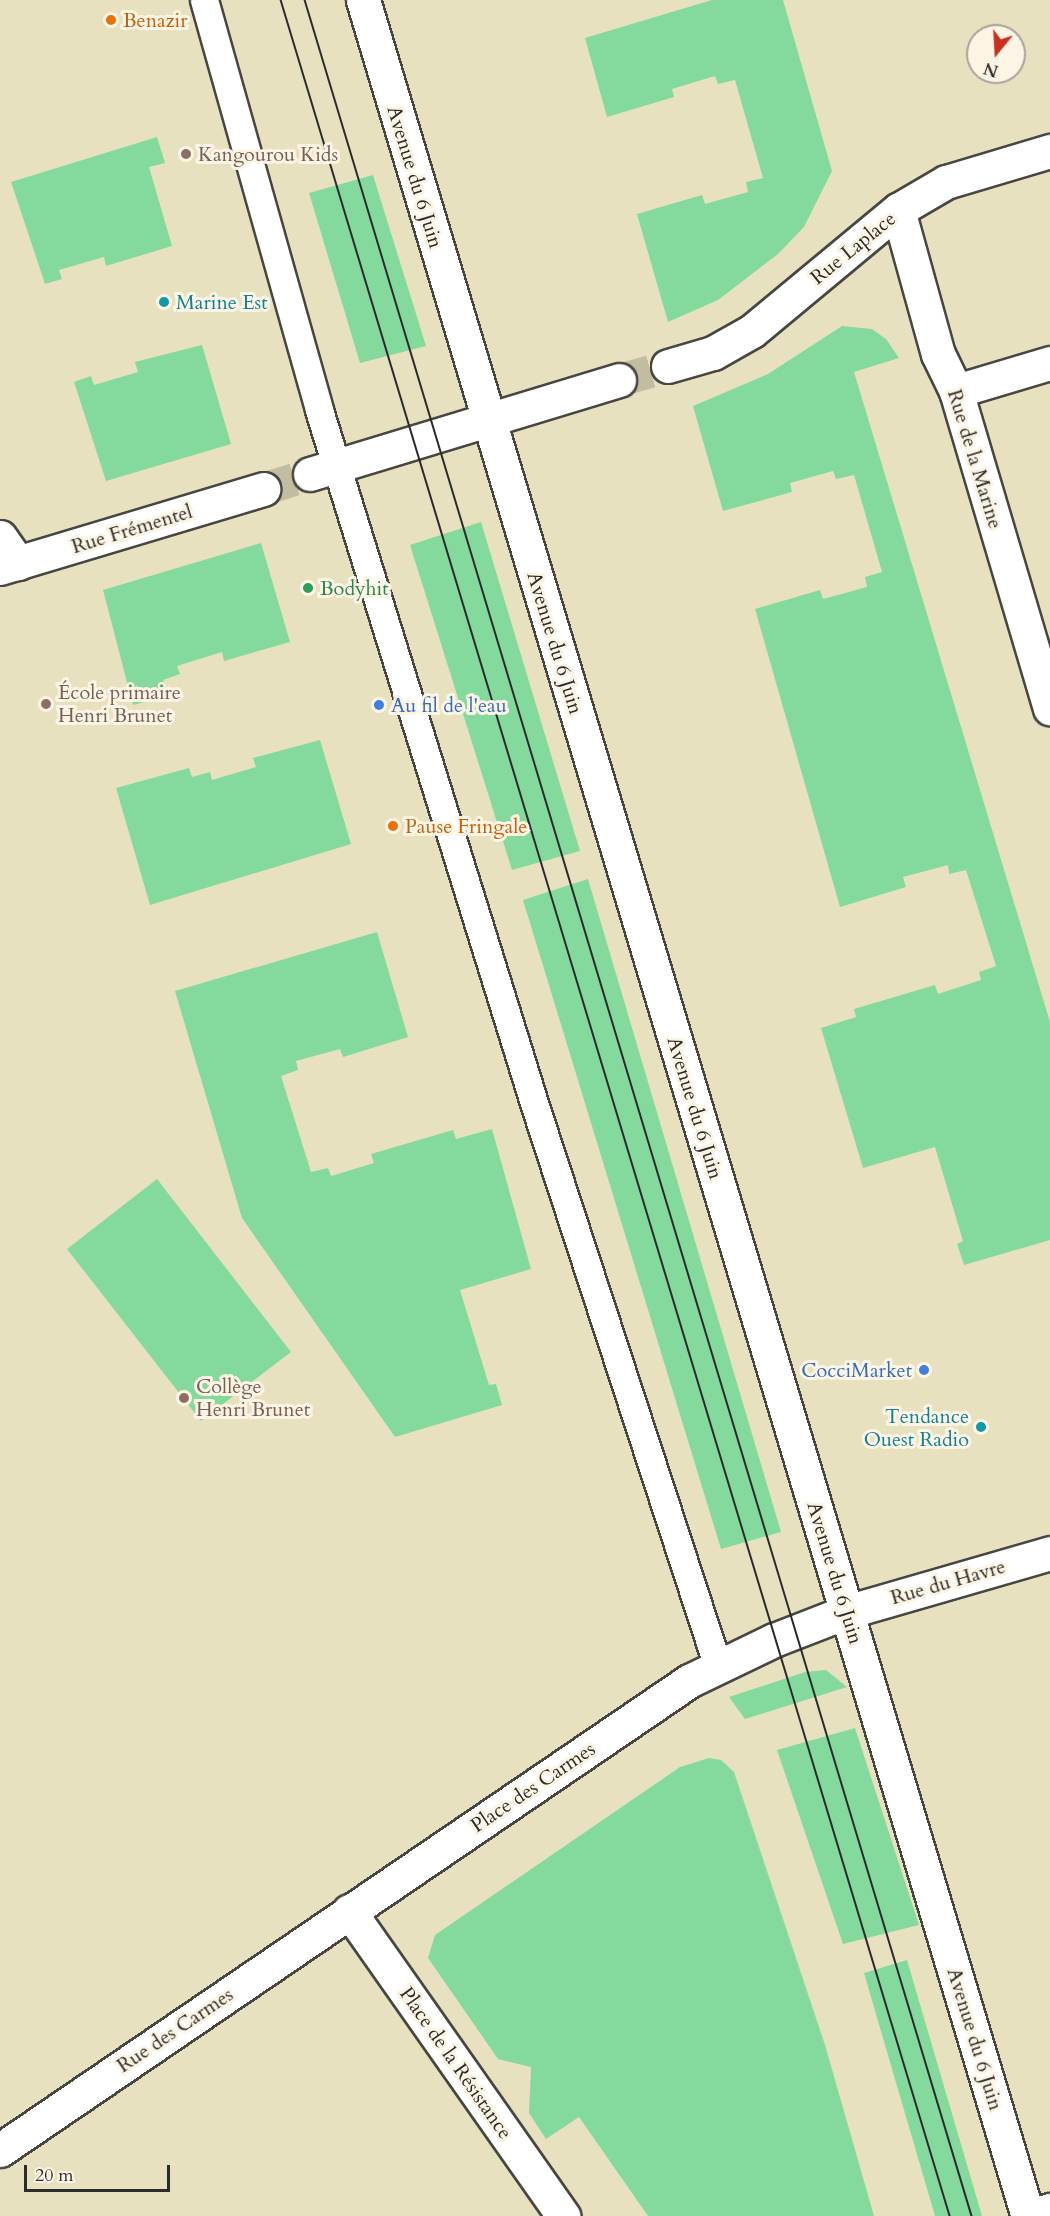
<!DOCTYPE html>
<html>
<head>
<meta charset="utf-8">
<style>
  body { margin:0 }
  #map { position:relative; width:1050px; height:2216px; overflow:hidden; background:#e8e1bf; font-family:Cardo,serif }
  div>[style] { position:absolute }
  .green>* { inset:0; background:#84da9d }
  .minor-tunnel>* { height:33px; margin-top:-16.5px; transform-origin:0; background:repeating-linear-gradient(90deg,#c2bda1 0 33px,transparent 0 49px) }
  .roads { filter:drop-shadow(2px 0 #474641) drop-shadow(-2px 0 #474641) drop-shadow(0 2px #474641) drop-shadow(0 -2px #474641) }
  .service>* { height:27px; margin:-13.5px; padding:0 13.5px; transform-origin:13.5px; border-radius:13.5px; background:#fff }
  .minor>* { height:33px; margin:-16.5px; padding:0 16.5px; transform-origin:16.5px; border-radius:16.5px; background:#fff }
  .tertiary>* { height:33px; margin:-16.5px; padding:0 16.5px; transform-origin:16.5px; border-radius:16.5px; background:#fff }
  .tram>* { height:1.5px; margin:-0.75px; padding:0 0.75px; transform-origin:0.75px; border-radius:0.75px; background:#2b2b2b }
  .dots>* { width:16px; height:16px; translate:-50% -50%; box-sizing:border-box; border:3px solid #fcf5e5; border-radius:50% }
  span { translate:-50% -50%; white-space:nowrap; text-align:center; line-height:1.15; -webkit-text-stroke:6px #fcf5e5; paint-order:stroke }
  .food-label { font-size:20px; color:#c56008 }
  .left { translate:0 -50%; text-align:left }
  .education-label { font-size:20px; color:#785e54 }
  .street-label { font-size:20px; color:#2b2b2b }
  .culture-label { font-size:20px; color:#0d838f }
  .right { translate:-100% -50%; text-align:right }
  .leisure-label { font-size:20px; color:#27864d }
  .shop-label { font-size:20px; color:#366cbe }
  .north { position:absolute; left:966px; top:24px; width:60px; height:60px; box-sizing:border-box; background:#fcf5e5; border:2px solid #a8a49b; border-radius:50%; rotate:198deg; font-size:16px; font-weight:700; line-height:24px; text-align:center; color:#2b2b2b }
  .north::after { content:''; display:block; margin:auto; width:21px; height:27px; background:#c8321e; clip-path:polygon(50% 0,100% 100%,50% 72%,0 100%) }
  .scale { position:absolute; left:24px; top:2165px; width:146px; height:27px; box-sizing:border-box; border:3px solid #2b2b2b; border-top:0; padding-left:8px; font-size:18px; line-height:21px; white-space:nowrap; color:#2b2b2b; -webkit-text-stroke:4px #fcf5e5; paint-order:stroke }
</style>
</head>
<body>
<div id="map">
  <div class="green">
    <i style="clip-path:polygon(712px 0,783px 0,832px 171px,804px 227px,778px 254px,718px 300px,668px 322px,637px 214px,702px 195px,705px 204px,748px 192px,746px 182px,763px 178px,735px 80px,718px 84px,715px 76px,672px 89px,674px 97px,607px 117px,585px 38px)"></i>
    <i style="clip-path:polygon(157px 137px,165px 163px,149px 167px,172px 246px,106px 266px,104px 257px,59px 270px,62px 279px,45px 284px,11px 182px)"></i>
    <i style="clip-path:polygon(373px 175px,426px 346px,360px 363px,309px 193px)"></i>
    <i style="clip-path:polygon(842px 326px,872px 329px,886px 339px,899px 358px,854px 372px,1050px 1022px,1050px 1240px,964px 1265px,957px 1244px,963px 1241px,935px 1147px,863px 1168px,821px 1028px,856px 1017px,854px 1009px,935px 985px,938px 994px,981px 980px,979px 972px,996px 966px,966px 870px,949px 874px,948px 865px,903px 877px,906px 887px,840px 907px,755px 609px,820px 590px,823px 599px,867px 587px,865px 577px,882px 572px,854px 475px,836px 479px,833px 471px,790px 483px,792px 492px,723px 511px,693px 406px,768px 374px)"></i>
    <i style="clip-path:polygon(202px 345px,231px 444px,106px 481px,74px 382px,91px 376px,94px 385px,138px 372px,135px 362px)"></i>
    <i style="clip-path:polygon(481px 522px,580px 851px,512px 870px,410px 545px)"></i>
    <i style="clip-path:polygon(261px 543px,290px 642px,224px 661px,222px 652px,177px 666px,180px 674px,163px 680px,168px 696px,133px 705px,103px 590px)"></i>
    <i style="clip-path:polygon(320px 740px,351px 844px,150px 905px,116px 788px,189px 768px,192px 777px,210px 772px,212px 780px,256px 767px,253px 758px)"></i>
    <i style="clip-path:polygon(588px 879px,781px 1532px,721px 1549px,523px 900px)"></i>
    <i style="clip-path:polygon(377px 932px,408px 1037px,343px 1057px,340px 1049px,296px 1061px,298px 1070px,281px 1076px,311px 1172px,328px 1168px,331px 1176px,374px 1163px,371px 1154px,453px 1130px,456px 1139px,492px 1129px,531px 1269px,460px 1290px,489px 1385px,496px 1384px,502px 1405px,395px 1437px,242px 1218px,175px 991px)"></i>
    <i style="clip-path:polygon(157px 1179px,291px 1352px,201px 1421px,67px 1249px)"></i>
    <i style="clip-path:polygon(826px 1670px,847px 1687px,745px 1719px,729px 1697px,805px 1672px)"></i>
    <i style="clip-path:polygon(855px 1728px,919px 1925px,843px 1944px,777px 1750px)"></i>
    <i style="clip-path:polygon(709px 1758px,721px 1760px,734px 1772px,825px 2045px,874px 2216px,648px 2216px,579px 2117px,546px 2139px,529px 2113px,531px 2067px,498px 2059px,428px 1958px,435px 1935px,680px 1767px)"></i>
    <i style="clip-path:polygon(907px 1960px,982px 2216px,935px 2216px,864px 1973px)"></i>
  </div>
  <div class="minor-tunnel">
    <i style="left:619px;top:380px;width:51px;rotate:-15.9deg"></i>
    <i style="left:263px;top:489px;width:49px;rotate:-17.7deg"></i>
  </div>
  <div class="roads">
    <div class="service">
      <i style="left:204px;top:0;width:426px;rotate:74.3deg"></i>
      <i style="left:319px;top:410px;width:729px;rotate:72.76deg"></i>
      <i style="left:535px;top:1106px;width:590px;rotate:71.93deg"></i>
    </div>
    <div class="minor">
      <i style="left:898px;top:210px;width:149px;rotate:74.5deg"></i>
      <i style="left:938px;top:354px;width:41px;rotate:64.1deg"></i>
      <i style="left:956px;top:391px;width:331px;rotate:73.5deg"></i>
      <i style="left:668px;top:366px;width:47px;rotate:-16.1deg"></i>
      <i style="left:713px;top:353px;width:45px;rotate:-29.4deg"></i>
      <i style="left:752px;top:331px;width:190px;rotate:-39.7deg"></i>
      <i style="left:898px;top:210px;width:56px;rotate:-30.3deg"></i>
      <i style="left:946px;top:182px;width:109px;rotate:-16.6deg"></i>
      <i style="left:956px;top:391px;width:98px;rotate:-16.6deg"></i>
      <i style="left:310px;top:474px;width:323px;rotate:-16.9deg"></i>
      <i style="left:0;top:537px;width:32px;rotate:55deg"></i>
      <i style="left:0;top:568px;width:275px;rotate:-16.7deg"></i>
      <i style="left:349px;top:1911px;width:373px;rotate:54.9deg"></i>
      <i style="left:1030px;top:2216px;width:21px;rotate:-17deg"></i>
    </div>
    <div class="tertiary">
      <i style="left:363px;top:0;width:2314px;rotate:73.3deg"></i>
      <i style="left:0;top:2150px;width:833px;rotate:-34.24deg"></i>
      <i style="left:689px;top:1681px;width:94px;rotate:-25.8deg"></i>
      <i style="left:774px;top:1640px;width:77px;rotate:-21.3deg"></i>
      <i style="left:846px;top:1612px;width:212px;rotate:-16.1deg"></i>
    </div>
  </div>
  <div class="tram">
    <i style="left:281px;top:0;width:2315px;rotate:73.2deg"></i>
    <i style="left:305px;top:0;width:2314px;rotate:73.25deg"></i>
  </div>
  <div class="dots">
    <i style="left:111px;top:20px;background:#e8710a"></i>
    <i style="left:186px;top:154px;background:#8d6e63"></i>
    <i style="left:164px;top:302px;background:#0f9aa8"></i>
    <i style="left:308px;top:588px;background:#2e9e5b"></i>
    <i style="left:46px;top:704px;background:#8d6e63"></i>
    <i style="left:379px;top:705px;background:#3f7fe0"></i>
    <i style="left:393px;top:826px;background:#e8710a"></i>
    <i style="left:924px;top:1370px;background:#3f7fe0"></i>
    <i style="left:184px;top:1398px;background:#8d6e63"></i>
    <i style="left:981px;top:1427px;background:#0f9aa8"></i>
  </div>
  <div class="food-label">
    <span class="left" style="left:123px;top:20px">Benazir</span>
    <span class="left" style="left:405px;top:826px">Pause Fringale</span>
  </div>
  <div class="education-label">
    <span class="left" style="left:198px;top:154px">Kangourou Kids</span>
    <span class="left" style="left:58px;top:704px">École primaire<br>Henri Brunet</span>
    <span class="left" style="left:196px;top:1398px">Collège<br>Henri Brunet</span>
  </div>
  <div class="street-label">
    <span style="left:415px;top:177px;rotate:73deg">Avenue du 6 Juin</span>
    <span style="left:853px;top:248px;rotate:-39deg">Rue Laplace</span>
    <span style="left:975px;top:459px;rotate:73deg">Rue de la Marine</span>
    <span style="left:132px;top:529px;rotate:-17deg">Rue Frémentel</span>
    <span style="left:555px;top:643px;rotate:73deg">Avenue du 6 Juin</span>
    <span style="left:695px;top:1108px;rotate:73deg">Avenue du 6 Juin</span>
    <span style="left:835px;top:1573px;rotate:73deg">Avenue du 6 Juin</span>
    <span style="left:948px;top:1582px;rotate:-16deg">Rue du Havre</span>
    <span style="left:533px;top:1787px;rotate:-34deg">Place des Carmes</span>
    <span style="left:175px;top:2030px;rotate:-34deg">Rue des Carmes</span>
    <span style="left:975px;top:2039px;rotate:73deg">Avenue du 6 Juin</span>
    <span style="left:456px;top:2063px;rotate:55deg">Place de la Résistance</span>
  </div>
  <div class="culture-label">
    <span class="left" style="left:176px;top:302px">Marine Est</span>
    <span class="right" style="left:969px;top:1428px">Tendance<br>Ouest Radio</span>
  </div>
  <div class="leisure-label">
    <span class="left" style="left:320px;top:588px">Bodyhit</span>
  </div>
  <div class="shop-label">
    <span class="left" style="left:391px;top:705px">Au fil de l'eau</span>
    <span class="right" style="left:912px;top:1370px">CocciMarket</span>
  </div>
  <div class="north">N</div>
  <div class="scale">20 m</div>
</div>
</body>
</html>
